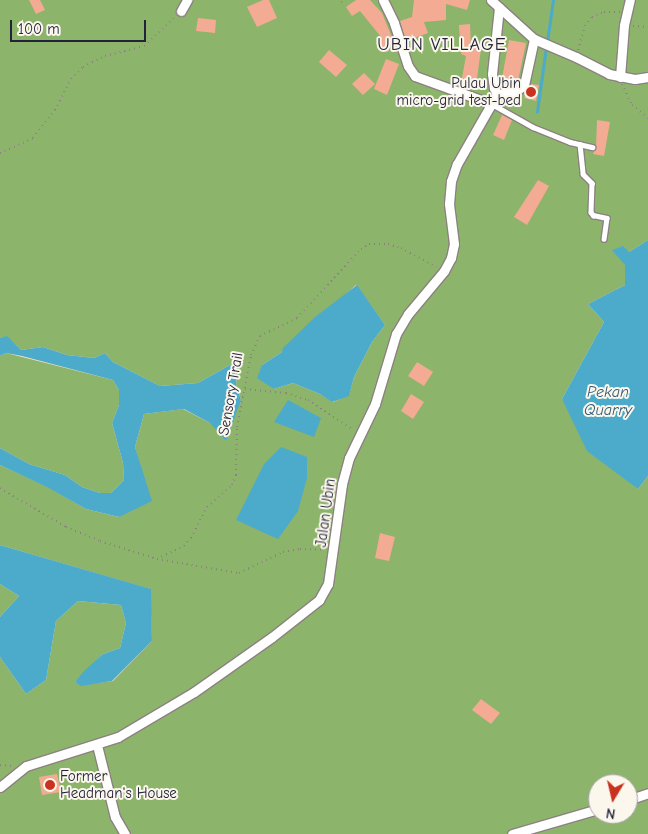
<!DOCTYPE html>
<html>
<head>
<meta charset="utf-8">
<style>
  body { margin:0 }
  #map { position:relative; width:648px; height:834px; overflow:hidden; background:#f6e0c6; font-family:"Comic Neue",sans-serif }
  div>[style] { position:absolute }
  .forest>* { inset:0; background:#8cb46b }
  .water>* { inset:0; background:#4cabcb }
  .stream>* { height:2.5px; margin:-1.25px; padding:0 1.25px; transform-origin:1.25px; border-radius:1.25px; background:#4cabcb }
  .building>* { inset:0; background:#f3ab93 }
  .path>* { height:2px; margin-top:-1px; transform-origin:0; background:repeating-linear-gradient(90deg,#8c8180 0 1px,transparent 0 5px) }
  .roads { filter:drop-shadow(1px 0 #8c8180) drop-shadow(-1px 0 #8c8180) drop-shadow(0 1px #8c8180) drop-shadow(0 -1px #8c8180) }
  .lane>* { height:4.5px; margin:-2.25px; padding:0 2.25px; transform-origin:2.25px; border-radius:2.25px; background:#fff }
  .street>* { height:9px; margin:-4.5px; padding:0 4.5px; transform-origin:4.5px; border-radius:4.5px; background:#fff }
  .dots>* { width:14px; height:14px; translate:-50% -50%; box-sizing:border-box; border:2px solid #fbf7ec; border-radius:50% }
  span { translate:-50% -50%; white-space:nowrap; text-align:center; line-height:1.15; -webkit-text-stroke:4px #fbf7ec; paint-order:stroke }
  .poi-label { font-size:15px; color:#22223b }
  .right { translate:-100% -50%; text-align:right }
  .left { translate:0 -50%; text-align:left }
  .street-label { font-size:15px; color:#22223b }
  .water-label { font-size:16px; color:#335975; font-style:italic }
  .quarter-label { font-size:18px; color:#22223b; letter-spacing:1px }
  .north { position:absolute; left:588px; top:774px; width:50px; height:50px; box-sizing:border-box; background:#fbf7ec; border:1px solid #a4a2a5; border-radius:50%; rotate:189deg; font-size:14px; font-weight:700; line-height:20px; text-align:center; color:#22223b }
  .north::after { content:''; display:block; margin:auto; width:18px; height:22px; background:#c8321e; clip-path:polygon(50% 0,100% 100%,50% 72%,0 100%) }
  .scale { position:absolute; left:10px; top:20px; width:136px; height:22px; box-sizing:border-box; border:2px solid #22223b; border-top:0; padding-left:6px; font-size:15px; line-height:18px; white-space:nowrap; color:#22223b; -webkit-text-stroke:4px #fbf7ec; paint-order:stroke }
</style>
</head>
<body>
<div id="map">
  <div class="forest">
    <i style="clip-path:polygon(evenodd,0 0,648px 0,648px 240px,629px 252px,625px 265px,625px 285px,588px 304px,604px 322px,562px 399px,638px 489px,648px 476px,648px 834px,0 834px,0 657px,26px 694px,46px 680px,56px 621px,78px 601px,121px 605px,126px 623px,120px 648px,103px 654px,75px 682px,81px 685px,113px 681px,152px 641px,150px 589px,0 545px,0 465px,48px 487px,86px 509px,119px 517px,142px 473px,135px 447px,144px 414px,183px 409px,210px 423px,241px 400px,236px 385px,237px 375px,230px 365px,198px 383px,160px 386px,113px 362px,105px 353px,94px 358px,67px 355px,43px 347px,21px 350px,7px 337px,0 338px,0 0,356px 285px,385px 325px,372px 342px,354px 377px,349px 395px,333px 402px,320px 394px,293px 383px,274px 389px,262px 365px,282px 352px,356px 285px,0 0,598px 784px,628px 784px,628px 814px,598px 814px,598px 784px)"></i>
    <i style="clip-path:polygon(6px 353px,113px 380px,119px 390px,119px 405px,112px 423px,123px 463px,124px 480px,111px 493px,100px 493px,82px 487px,65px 475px,29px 464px,0 448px,0 356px)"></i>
    <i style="clip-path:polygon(0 584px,19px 596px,0 617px)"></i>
  </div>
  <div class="water">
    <i style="clip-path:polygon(648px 240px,648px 476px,638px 489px,587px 451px,562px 399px,604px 322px,588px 304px,625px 285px,625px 265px,612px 250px,623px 246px,629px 252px)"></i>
    <i style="clip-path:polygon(357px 285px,385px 325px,372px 342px,354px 377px,349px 396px,332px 402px,320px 394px,293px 383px,274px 389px,257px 378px,262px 365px,282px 352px,283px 348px,315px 317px)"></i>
    <i style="clip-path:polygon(7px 336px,21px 350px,43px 347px,67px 355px,94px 358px,105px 353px,113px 362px,160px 386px,198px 383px,230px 365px,237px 375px,236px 385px,241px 400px,226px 441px,210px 423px,184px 409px,144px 414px,135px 447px,152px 501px,119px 517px,86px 509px,47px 487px,0 465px,0 448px,29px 464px,65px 475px,82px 487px,100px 493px,111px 493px,124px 480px,123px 463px,112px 423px,119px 405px,119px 390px,113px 380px,22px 356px,6px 353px,0 356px,0 338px)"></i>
    <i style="clip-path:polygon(288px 400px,321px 418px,314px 437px,274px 422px)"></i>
    <i style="clip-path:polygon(281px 447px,307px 457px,307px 478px,298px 511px,278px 539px,236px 520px,264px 464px)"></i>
    <i style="clip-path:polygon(0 545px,151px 589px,152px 641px,112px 681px,81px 686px,75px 682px,84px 671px,103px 654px,120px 648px,126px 623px,121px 605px,78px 601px,56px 621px,46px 680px,26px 694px,0 657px,0 617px,19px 596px,0 584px)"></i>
  </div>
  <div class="stream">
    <i style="left:547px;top:42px;width:42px;rotate:-81.9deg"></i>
    <i style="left:537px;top:112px;width:66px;rotate:-82.1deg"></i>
  </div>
  <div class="building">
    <i style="clip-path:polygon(29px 0,40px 0,45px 10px,36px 14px)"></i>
    <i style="clip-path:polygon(263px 0,269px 0,277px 18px,257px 27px,247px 7px)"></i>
    <i style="clip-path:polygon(356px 0,370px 0,382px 13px,393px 40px,388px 52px,377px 46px,381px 37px,360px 11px,352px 16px,346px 7px)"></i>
    <i style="clip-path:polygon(414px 0,470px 0,467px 10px,446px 4px,446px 20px,424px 22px,428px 33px,406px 41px,400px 21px,412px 17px)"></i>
    <i style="clip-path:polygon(198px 18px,216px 20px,215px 33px,196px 31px)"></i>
    <i style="clip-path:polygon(470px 24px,471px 46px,481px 49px,476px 86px,461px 83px,466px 56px,461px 54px,464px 43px,460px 43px,459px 25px)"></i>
    <i style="clip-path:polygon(509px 40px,526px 43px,518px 81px,502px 78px)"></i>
    <i style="clip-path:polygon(329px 50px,347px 65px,336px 77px,319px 62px)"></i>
    <i style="clip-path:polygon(386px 59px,399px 64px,387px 95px,374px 89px)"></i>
    <i style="clip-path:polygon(364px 73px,375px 84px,363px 95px,352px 84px)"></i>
    <i style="clip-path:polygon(531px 84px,539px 85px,536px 101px,524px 98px)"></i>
    <i style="clip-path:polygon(502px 115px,512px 120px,504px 140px,493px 135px)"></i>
    <i style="clip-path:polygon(597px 120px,610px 122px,604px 156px,593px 154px,596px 147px)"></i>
    <i style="clip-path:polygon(538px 180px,549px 186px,527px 225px,514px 217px)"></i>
    <i style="clip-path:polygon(417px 362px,433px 372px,424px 386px,408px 376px)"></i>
    <i style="clip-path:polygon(411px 394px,424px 402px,413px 419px,401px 411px)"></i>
    <i style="clip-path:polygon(380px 533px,395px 537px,389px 561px,375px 558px)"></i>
    <i style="clip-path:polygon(481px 699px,500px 713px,491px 724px,472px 710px)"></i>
    <i style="clip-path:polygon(57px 774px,61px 792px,42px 795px,39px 777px)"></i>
  </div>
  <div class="path">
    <i style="left:341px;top:2px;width:4px;rotate:-34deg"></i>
    <i style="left:633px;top:26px;width:15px;rotate:4deg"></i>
    <i style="left:578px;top:50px;width:25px;rotate:-74deg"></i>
    <i style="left:585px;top:26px;width:11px;rotate:-52deg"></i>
    <i style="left:592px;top:17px;width:13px;rotate:-23deg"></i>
    <i style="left:604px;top:12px;width:16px"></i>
    <i style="left:622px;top:84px;width:23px;rotate:65deg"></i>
    <i style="left:632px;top:105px;width:21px;rotate:39deg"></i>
    <i style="left:0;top:153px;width:36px;rotate:-24deg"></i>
    <i style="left:33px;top:138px;width:36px;rotate:-52deg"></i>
    <i style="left:55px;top:110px;width:35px;rotate:-63deg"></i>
    <i style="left:71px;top:79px;width:17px;rotate:-45deg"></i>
    <i style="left:83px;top:67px;width:25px;rotate:-27deg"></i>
    <i style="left:105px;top:56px;width:40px;rotate:-14.4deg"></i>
    <i style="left:144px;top:46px;width:41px;rotate:-43deg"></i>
    <i style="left:245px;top:389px;width:41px;rotate:5.6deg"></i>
    <i style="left:286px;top:393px;width:23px;rotate:18deg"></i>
    <i style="left:308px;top:400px;width:53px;rotate:33.4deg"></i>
    <i style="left:0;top:488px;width:77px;rotate:30.6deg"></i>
    <i style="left:66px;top:527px;width:37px;rotate:22deg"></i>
    <i style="left:100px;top:541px;width:60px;rotate:17.5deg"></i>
    <i style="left:157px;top:559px;width:83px;rotate:9.7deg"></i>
    <i style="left:239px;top:573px;width:49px;rotate:-25.5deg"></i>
    <i style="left:283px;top:552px;width:17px;rotate:-10deg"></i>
    <i style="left:300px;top:549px;width:24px;rotate:2deg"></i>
    <i style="left:157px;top:559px;width:30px;rotate:-26deg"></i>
    <i style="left:184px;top:546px;width:11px;rotate:-49deg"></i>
    <i style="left:191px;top:538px;width:35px;rotate:-63deg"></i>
    <i style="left:207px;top:507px;width:33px;rotate:-41deg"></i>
    <i style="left:232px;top:485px;width:11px;rotate:-68deg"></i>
    <i style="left:236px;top:475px;width:48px;rotate:-88.8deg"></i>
    <i style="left:237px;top:427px;width:73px;rotate:-79deg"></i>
    <i style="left:251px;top:355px;width:21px;rotate:-65deg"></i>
    <i style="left:260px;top:336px;width:41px;rotate:-25.9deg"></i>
    <i style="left:297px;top:318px;width:94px;rotate:-47.2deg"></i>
    <i style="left:361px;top:249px;width:9px;rotate:-32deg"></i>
    <i style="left:369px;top:244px;width:19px"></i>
    <i style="left:388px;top:244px;width:14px;rotate:17deg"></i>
    <i style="left:401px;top:248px;width:40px;rotate:28deg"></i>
    <i style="left:0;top:765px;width:13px;rotate:4deg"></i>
  </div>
  <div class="roads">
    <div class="lane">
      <i style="left:492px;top:104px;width:47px;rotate:29.3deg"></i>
      <i style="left:533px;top:127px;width:40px;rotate:22deg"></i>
      <i style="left:570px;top:142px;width:23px;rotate:13deg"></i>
      <i style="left:580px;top:144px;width:30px;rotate:84deg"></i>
      <i style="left:583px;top:174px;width:13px;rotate:45deg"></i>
      <i style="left:592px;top:183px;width:29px;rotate:92deg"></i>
      <i style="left:591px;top:212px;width:4px;rotate:56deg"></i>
      <i style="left:593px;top:215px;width:14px;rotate:12deg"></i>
      <i style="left:607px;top:218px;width:21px;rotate:98deg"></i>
    </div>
    <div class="street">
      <i style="left:383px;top:0;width:25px;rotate:64deg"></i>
      <i style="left:394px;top:23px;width:45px;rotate:72deg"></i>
      <i style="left:408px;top:66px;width:12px;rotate:55deg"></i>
      <i style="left:415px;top:76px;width:82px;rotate:20deg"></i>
      <i style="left:491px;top:0;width:58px;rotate:42.2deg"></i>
      <i style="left:534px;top:39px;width:46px;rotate:23.2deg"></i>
      <i style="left:576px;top:57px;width:37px;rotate:27deg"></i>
      <i style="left:609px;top:74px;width:26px;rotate:11deg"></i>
      <i style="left:635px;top:79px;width:13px;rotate:-9deg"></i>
      <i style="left:181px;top:11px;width:13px;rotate:-61deg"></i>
      <i style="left:620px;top:77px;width:52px;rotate:-85.6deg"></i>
      <i style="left:624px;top:25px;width:26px;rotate:-77deg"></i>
      <i style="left:497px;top:94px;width:7px;rotate:-117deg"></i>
      <i style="left:494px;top:88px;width:14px;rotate:-98deg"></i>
      <i style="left:492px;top:74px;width:67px;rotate:-84deg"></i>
      <i style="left:497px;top:94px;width:18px;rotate:-6deg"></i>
      <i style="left:515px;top:92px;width:11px;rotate:-38deg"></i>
      <i style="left:524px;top:85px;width:47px;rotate:-77.7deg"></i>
      <i style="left:97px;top:745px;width:74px;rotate:76deg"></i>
      <i style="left:115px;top:817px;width:20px;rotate:60deg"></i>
      <i style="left:0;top:787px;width:33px;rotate:-39deg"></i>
      <i style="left:26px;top:766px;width:96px;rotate:-17.5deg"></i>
      <i style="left:118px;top:737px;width:88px;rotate:-30.6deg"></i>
      <i style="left:194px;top:692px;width:95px;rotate:-35.2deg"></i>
      <i style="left:272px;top:637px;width:60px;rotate:-38.2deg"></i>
      <i style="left:319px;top:600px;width:18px;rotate:-61deg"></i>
      <i style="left:328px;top:584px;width:101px;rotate:-82deg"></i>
      <i style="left:342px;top:484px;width:27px;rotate:-75deg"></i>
      <i style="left:349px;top:458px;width:60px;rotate:-64.3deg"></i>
      <i style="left:375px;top:404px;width:73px;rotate:-73.3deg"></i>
      <i style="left:396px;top:334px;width:23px;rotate:-59deg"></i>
      <i style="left:408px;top:314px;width:56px;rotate:-50.1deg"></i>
      <i style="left:444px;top:271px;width:15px;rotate:-62deg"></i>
      <i style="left:451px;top:258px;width:14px;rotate:-78deg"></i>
      <i style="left:454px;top:244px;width:40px;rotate:-97.1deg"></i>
      <i style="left:449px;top:204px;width:23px;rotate:-85deg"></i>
      <i style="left:451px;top:181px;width:18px;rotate:-71deg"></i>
      <i style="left:457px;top:164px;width:81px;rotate:-60.3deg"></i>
      <i style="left:628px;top:800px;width:21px;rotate:-19deg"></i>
      <i style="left:512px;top:834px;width:90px;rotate:-16.2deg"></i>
    </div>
  </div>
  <div class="dots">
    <i style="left:531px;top:92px;background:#c8321e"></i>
    <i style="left:50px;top:785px;background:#c8321e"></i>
  </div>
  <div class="poi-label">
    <span class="right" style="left:521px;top:92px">Pulau Ubin<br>micro-grid test-bed</span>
    <span class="left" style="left:60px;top:785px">Former<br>Headman's House</span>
  </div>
  <div class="street-label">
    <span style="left:231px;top:394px;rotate:-80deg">Sensory Trail</span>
    <span style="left:326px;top:513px;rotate:-82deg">Jalan Ubin</span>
  </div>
  <div class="water-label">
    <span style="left:608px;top:401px">Pekan<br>Quarry</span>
  </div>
  <div class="quarter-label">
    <span style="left:442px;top:45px">UBIN VILLAGE</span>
  </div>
  <div class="north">N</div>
  <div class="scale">100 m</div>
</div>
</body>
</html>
